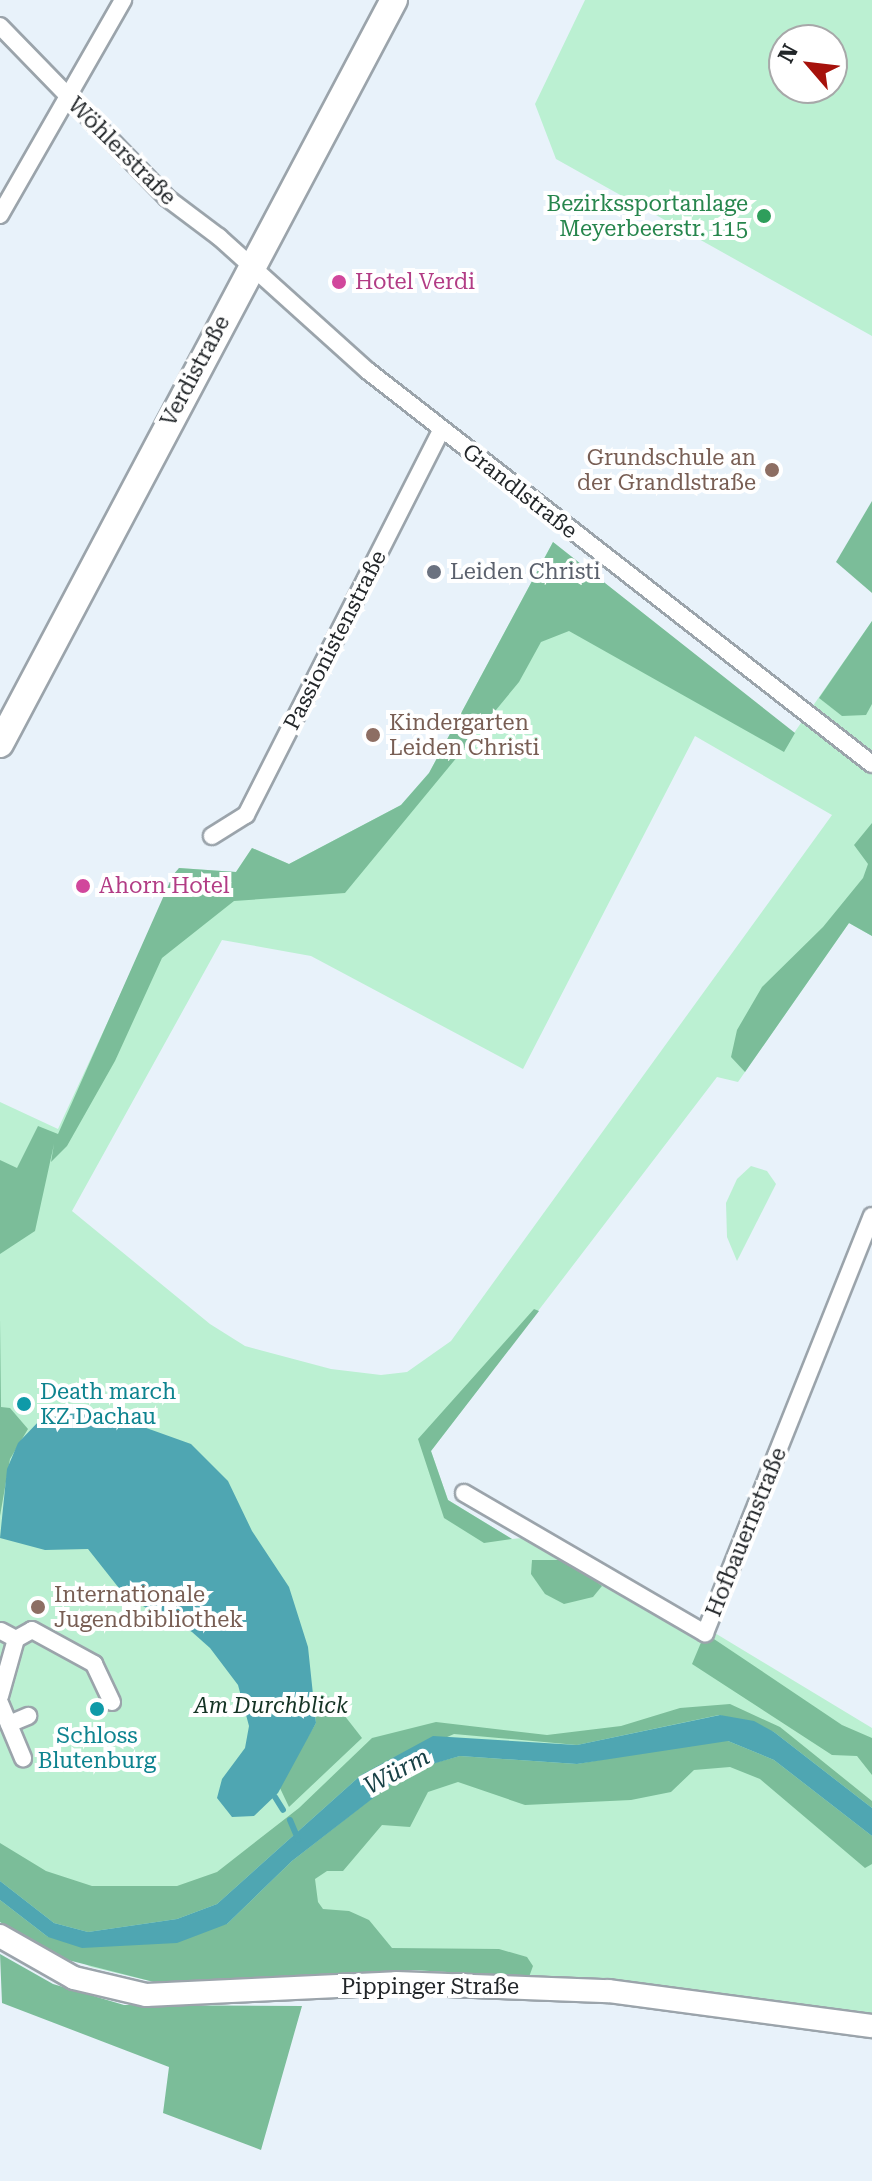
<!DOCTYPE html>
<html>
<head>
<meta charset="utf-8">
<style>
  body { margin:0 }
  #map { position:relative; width:872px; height:2181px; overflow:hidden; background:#e8f2fa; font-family:"Roboto Serif",serif }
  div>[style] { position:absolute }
  .green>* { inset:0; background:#bbf0d2 }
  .forest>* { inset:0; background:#7bbd99 }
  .water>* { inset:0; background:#4fa6b2 }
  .stream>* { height:6px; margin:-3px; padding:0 3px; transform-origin:3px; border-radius:3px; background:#4fa6b2 }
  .roads { filter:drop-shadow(2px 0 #9ba4ab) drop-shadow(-2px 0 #9ba4ab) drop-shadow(0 2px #9ba4ab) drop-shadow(0 -2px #9ba4ab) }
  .street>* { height:16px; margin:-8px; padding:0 8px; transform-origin:8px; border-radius:8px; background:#fff }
  .secondary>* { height:22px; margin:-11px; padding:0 11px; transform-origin:11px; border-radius:11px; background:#fff }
  .primary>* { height:26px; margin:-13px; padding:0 13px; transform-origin:13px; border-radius:13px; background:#fff }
  .dots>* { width:22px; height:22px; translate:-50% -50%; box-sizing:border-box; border:4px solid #fff; border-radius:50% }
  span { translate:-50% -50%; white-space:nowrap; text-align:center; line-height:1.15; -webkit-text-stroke:8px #fff; paint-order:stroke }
  .street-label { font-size:22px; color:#222629 }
  .leisure-label { font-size:22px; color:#27864d }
  .right { translate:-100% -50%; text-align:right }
  .hotel-label { font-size:22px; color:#b23c85 }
  .left { translate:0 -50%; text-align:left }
  .education-label { font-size:22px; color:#785e54 }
  .worship-label { font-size:22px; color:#5b616d }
  .culture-label { font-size:22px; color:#0d838f }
  .park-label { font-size:22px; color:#143324; font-style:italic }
  .water-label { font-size:24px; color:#184146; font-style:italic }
  .north { position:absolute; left:768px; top:24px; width:80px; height:80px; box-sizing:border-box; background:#fff; border:2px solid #a7a8a9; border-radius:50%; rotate:298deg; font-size:22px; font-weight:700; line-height:32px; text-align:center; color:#222629 }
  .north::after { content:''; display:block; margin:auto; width:28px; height:36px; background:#a6120c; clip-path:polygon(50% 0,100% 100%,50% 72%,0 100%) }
</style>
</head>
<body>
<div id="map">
  <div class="green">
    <i style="clip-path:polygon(evenodd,585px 0,872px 0,872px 336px,556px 159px,535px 104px,585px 0,784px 40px,832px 40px,832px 88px,784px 88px,784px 40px)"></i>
    <i style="clip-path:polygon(evenodd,553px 542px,794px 733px,872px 621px,872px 936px,849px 923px,738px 1082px,717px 1077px,431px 1451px,448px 1500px,512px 1539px,553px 1535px,872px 1728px,872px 2018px,600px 1980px,413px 1970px,154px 1982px,91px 1967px,0 1922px,0 1102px,58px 1129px,179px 868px,236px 872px,252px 848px,289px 864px,401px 805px,429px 773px,553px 542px,695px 736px,832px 815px,451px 1341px,407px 1372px,381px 1375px,331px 1369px,245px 1346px,210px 1324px,72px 1211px,222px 940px,311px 956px,523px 1069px,695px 736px)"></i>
    <i style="clip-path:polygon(751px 1166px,767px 1171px,776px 1184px,737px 1261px,727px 1237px,726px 1203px,737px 1179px)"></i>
  </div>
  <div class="forest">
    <i style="clip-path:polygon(872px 501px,872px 593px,836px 562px)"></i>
    <i style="clip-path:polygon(553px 542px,795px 733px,784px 752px,569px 631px,541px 642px,519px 682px,345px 893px,234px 901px,162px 958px,115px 1061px,67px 1146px,51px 1162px,54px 1144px,35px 1231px,0 1254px,0 1160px,17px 1168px,38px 1126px,58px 1134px,173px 875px,179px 868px,236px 872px,252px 848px,289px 864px,401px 805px,429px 773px)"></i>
    <i style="clip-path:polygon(872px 621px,872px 704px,866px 715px,842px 716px,819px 698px)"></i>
    <i style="clip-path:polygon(872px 823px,872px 936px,849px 923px,745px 1072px,731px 1057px,737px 1030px,762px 987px,823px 927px,863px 878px,868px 864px,854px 845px)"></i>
    <i style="clip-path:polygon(534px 1309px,539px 1311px,431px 1451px,448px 1500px,512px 1539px,484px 1543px,444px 1518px,418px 1439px)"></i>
    <i style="clip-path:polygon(0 1318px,1px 1407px,10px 1408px,28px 1429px,10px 1459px,0 1516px)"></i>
    <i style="clip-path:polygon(532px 1560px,569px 1560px,602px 1586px,593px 1597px,564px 1604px,545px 1594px,531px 1574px)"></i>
    <i style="clip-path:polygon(705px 1633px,842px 1725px,872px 1738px,872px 1775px,857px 1756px,832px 1755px,692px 1664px)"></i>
    <i style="clip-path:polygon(314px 1694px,330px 1697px,362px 1738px,289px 1807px,279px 1786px,316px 1723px)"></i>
    <i style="clip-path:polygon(730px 1704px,780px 1727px,872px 1801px,872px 1808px,774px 1732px,719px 1715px,577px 1745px,454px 1734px,361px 1775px,217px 1904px,177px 1919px,88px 1932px,54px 1923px,0 1881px,0 1843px,46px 1871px,92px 1886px,177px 1886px,217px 1872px,299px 1808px,372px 1738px,436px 1722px,547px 1735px,621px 1726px,680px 1708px)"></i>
    <i style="clip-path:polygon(706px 1741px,728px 1741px,774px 1760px,872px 1836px,872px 1864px,865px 1868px,760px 1779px,730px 1767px,694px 1770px,671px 1792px,631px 1800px,525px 1805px,458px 1782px,428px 1792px,410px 1827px,382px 1825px,343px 1871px,327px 1871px,315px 1879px,318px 1902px,323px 1909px,349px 1911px,369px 1920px,392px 1948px,499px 1949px,527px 1957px,533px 1966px,529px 1977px,413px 1970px,154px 1982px,60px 1958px,0 1922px,0 1900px,48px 1937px,227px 1924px,292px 1861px,408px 1770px,460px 1756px,577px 1764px)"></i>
    <i style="clip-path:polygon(0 1954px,53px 1984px,124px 2005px,302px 2006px,261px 2150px,163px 2113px,169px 2067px,2px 2003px)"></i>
  </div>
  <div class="water">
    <i style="clip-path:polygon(73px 1412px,124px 1420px,191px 1444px,228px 1481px,252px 1531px,289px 1587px,308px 1647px,316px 1723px,278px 1793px,254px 1816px,232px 1817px,217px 1798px,222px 1779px,245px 1748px,249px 1726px,238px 1685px,210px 1648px,192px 1632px,126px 1597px,88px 1549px,45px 1550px,0 1538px,7px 1469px,18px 1443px,40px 1420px)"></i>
    <i style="clip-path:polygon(720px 1715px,754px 1721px,774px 1732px,872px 1808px,872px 1836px,774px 1760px,728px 1741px,577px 1764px,460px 1756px,408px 1771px,292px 1861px,227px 1924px,177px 1943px,82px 1948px,48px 1937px,0 1900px,0 1881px,54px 1923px,88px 1932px,177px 1919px,217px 1904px,361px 1775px,433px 1736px,577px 1745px)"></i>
  </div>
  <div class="stream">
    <i style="left:275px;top:1797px;width:15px;rotate:58deg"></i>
    <i style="left:290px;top:1820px;width:21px;rotate:67deg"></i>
  </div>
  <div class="roads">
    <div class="street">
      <i style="left:0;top:26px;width:240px;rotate:45.8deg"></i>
      <i style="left:167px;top:198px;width:65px;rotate:36.9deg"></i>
      <i style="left:219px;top:237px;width:200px;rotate:42deg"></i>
      <i style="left:368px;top:371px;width:639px;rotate:37.95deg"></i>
      <i style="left:0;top:215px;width:248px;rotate:-60.2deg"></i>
      <i style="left:212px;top:836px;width:40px;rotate:-32deg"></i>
      <i style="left:246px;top:815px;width:433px;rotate:-63.1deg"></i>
      <i style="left:464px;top:1493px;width:279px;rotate:30.2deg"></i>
      <i style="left:705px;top:1633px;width:449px;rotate:-68.2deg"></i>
      <i style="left:16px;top:1639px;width:18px;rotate:-29deg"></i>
      <i style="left:32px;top:1630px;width:71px;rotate:28.7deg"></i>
      <i style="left:94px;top:1664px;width:42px;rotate:64.7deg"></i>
      <i style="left:0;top:1696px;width:59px;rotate:-74.3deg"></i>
      <i style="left:16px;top:1639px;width:17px;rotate:-152deg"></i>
      <i style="left:0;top:1703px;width:60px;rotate:67.3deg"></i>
      <i style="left:9px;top:1724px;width:21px;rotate:-23deg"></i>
    </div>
    <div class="secondary">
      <i style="left:0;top:1936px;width:85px;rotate:29.6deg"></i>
      <i style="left:74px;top:1978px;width:74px;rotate:13.3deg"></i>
      <i style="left:146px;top:1995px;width:250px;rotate:-2.7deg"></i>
      <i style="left:396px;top:1983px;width:213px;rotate:2.2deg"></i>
      <i style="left:609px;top:1991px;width:265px;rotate:7.6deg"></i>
    </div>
    <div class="primary">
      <i style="left:0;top:744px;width:842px;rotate:-62.1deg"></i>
    </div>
  </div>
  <div class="dots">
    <i style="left:764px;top:216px;background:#2e9e5b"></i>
    <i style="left:339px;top:282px;background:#d1479c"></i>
    <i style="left:772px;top:470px;background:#8d6e63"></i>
    <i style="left:434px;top:572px;background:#6b7280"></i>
    <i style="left:373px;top:735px;background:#8d6e63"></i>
    <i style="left:83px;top:886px;background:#d1479c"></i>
    <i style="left:24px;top:1404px;background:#0f9aa8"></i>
    <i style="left:38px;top:1607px;background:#8d6e63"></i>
    <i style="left:97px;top:1709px;background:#0f9aa8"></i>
  </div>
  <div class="street-label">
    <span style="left:122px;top:151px;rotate:45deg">Wöhlerstraße</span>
    <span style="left:195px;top:371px;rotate:-62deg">Verdistraße</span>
    <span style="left:520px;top:491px;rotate:38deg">Grandlstraße</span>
    <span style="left:335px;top:640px;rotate:-63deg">Passionistenstraße</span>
    <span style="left:746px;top:1532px;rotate:-68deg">Hofbauernstraße</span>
    <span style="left:430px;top:1987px">Pippinger Straße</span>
  </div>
  <div class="leisure-label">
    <span class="right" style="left:748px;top:216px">Bezirkssportanlage<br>Meyerbeerstr. 115</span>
  </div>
  <div class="hotel-label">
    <span class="left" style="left:355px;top:282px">Hotel Verdi</span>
    <span class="left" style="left:99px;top:886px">Ahorn Hotel</span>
  </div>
  <div class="education-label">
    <span class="right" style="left:756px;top:470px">Grundschule an<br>der Grandlstraße</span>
    <span class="left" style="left:389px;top:735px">Kindergarten<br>Leiden Christi</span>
    <span class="left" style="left:54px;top:1607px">Internationale<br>Jugendbibliothek</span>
  </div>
  <div class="worship-label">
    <span class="left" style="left:450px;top:572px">Leiden Christi</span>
  </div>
  <div class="culture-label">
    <span class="left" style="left:40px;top:1404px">Death march<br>KZ Dachau</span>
    <span style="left:97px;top:1748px">Schloss<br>Blutenburg</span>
  </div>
  <div class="park-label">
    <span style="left:271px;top:1706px">Am Durchblick</span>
  </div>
  <div class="water-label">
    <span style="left:397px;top:1772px;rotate:-28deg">Würm</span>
  </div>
  <div class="north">N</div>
</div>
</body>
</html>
